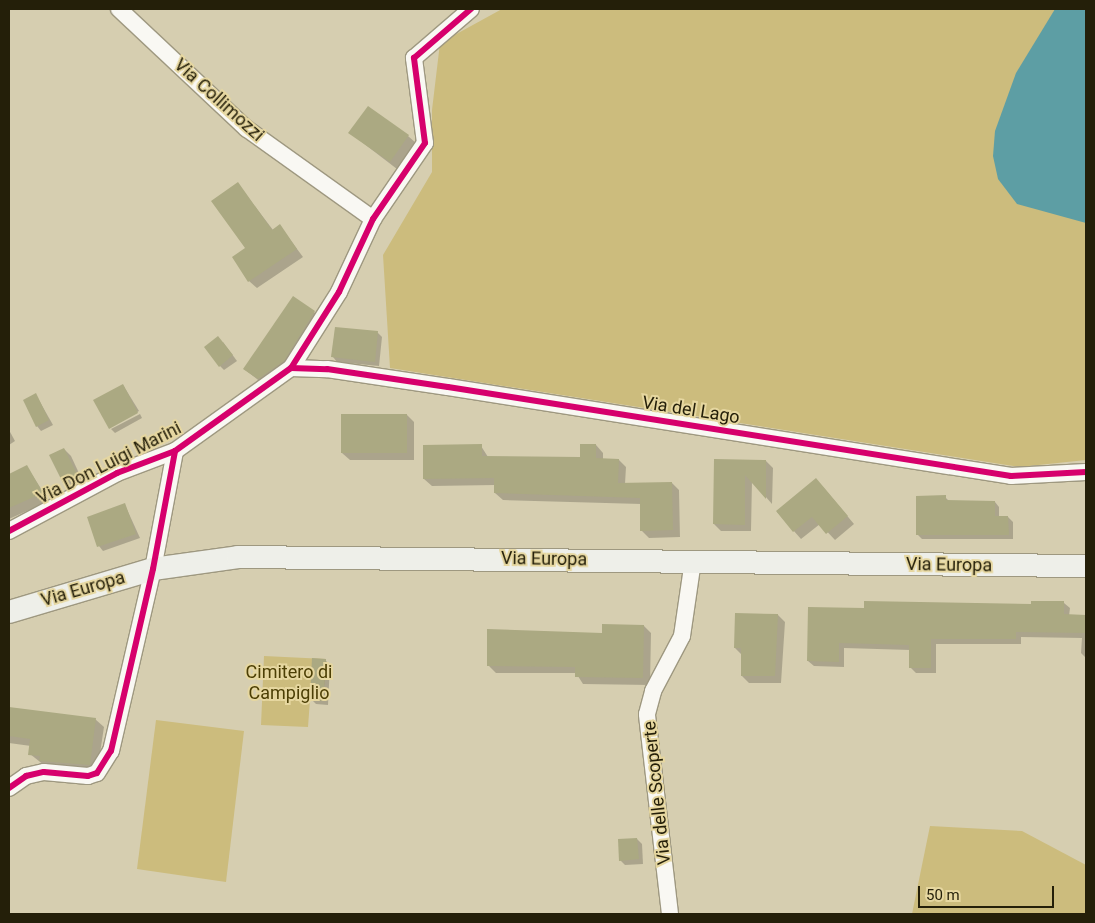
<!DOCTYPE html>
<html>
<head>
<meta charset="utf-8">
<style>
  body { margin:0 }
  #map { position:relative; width:1095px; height:923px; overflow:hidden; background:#d6ceb0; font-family:Roboto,sans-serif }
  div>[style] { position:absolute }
  .green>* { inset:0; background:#ccbc7d }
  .water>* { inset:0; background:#5d9ea4 }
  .shadow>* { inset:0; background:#0003 }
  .building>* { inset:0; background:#aba982 }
  .roads { filter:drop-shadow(1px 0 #9e9880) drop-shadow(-1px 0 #9e9880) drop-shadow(0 1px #9e9880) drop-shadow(0 -1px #9e9880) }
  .minor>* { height:16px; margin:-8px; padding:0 8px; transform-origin:8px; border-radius:8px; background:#f9f8f3 }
  .secondary>* { height:22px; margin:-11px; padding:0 11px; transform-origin:11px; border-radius:11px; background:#eeefe9 }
  .cycleway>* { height:6px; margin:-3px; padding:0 3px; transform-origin:3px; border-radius:3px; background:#d6006c }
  span { translate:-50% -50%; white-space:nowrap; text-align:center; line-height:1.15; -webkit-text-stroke:4px #e6d7a0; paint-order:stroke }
  .street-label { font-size:18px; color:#241f09 }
  .park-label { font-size:18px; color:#4c3f05 }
  .frame { position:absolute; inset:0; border:10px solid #241f09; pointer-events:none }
  .scale { position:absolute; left:918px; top:886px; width:136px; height:22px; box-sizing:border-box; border:2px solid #241f09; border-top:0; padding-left:6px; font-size:15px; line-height:18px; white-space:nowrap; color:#241f09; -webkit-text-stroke:4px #e6d7a0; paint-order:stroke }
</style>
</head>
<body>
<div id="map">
  <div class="green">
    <i style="clip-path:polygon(502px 9px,1086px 9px,1086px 460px,1019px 467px,390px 368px,383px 255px,432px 172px,432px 110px,440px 43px)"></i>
    <i style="clip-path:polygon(264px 656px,326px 659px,323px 701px,310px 700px,308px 727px,261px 725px)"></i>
    <i style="clip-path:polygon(156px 720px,244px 731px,226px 882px,137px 869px)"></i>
    <i style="clip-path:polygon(930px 826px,1022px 831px,1086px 865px,1086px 914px,912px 914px)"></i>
  </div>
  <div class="water">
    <i style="clip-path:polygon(1055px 9px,1086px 9px,1086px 223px,1017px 204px,998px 179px,993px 156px,995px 131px,1016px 73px)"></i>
  </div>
  <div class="shadow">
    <i style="clip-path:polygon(350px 133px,408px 136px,416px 143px,397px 169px)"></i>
    <i style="clip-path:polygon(238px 184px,273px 230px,280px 226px,303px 257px,257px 288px,249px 281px)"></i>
    <i style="clip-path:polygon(314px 312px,321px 320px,266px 386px,244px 369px)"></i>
    <i style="clip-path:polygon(377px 332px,382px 337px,379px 366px,337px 362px,333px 357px)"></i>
    <i style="clip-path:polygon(223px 342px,237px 361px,224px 370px,220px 366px)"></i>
    <i style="clip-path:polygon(123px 385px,139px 411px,110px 427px)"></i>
    <i style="clip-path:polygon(36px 395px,53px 425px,41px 431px,37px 426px)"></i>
    <i style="clip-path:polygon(140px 414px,142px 418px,115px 433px,111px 429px)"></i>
    <i style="clip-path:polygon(407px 415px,414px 422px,414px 460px,350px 460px,342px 453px)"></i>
    <i style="clip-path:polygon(9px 430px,15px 441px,9px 445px)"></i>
    <i style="clip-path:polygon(596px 445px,603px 453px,603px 459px,619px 460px,626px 467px,625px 484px,672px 483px,679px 490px,680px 537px,649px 538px,641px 530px,641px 504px,503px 500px,495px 493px,495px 485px,432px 486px,424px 479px,481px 446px,488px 457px,581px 458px)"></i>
    <i style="clip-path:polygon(64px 449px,71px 456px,84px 484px,72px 490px,64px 483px,51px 455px)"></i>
    <i style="clip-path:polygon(715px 461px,766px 461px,773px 468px,772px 504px,752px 481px,751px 531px,721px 531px,714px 524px)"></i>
    <i style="clip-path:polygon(27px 467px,49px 501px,9px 519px,9px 475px)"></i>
    <i style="clip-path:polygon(823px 487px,854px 524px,835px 540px,820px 524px,801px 539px,777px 512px)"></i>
    <i style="clip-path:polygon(945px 497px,950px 502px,995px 502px,999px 507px,999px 517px,1008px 517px,1013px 522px,1013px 539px,922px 539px,917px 534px)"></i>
    <i style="clip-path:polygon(125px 505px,140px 538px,103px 551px,99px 546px)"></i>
    <i style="clip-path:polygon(1064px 603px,1070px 608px,1069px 616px,1086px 616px,1086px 658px,1081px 653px,1082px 638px,1021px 637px,1021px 644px,936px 644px,936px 673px,916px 673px,910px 667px,910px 650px,844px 648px,844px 667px,814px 666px,808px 661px,865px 609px)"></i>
    <i style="clip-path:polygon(736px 614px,778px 615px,785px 622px,781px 683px,749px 683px,742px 676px,742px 655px,735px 648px)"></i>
    <i style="clip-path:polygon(644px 626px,651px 633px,650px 685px,583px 684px,576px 673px,496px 673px,489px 666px)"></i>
    <i style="clip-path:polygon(325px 660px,330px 665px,328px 705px,316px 704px,311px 699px)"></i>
    <i style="clip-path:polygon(9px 709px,95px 719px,104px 727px,97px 773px,49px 769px,30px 754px,31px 746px,9px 743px)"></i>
    <i style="clip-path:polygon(637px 839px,642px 844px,643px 864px,625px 865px,620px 860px)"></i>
  </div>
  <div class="building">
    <i style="clip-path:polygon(368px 106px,409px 135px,390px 162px,348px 133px)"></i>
    <i style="clip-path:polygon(238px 182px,272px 230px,280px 224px,297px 249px,248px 282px,232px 257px,245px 248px,211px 201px)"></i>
    <i style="clip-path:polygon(293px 296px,315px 311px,284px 361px,258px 379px,243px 369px)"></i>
    <i style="clip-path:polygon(335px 327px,378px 331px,375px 362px,331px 357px)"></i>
    <i style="clip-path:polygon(218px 336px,233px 355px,219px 367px,204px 347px)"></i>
    <i style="clip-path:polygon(123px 384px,138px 413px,109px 429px,93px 400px)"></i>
    <i style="clip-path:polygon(36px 393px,49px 420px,36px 427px,23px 400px)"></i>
    <i style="clip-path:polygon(341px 414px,407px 414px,407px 453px,341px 453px)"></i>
    <i style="clip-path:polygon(482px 444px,482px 456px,580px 457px,580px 444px,596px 444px,596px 458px,619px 459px,618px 483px,672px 482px,673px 530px,640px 531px,640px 498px,494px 493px,494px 478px,423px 479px,423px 445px)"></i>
    <i style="clip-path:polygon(64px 448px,78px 476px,63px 483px,49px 455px)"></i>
    <i style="clip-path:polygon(714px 459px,766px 460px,766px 499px,745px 475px,745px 525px,713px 524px)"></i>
    <i style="clip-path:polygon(27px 465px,43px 493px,9px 508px,9px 474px)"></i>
    <i style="clip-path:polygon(816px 478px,848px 516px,826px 534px,812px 517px,793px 532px,776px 511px)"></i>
    <i style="clip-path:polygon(946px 495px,946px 500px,995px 501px,995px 516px,1008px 516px,1009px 535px,916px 535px,916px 496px)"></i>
    <i style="clip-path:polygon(125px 503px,136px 534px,97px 547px,87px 517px)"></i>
    <i style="clip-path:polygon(864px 601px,1031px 604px,1031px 601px,1064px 601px,1064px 614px,1086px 615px,1086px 633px,1016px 632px,1016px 639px,931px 639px,931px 668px,909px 668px,909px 645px,839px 643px,839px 662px,807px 661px,808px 607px,864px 608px)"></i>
    <i style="clip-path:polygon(735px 613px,778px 614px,775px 676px,741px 676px,741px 648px,734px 648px)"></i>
    <i style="clip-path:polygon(602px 624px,644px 625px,643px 678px,575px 677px,575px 667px,487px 666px,487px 629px,602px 633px)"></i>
    <i style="clip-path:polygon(312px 658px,326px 659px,323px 701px,310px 700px)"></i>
    <i style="clip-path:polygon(9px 707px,96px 718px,90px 765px,39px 761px,40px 756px,28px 755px,30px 739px,9px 736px)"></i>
    <i style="clip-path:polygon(637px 838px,639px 859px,619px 861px,618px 839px)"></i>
  </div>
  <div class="roads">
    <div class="minor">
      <i style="left:119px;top:9px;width:175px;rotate:43.2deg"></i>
      <i style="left:247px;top:129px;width:155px;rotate:35.5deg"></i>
      <i style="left:291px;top:368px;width:36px;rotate:2deg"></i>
      <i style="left:327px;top:369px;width:122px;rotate:8.5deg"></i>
      <i style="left:448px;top:387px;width:570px;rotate:8.98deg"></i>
      <i style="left:1011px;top:476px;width:75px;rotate:-3.1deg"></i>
      <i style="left:9px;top:531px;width:123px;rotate:-28.2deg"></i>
      <i style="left:117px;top:473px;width:62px;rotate:-20.8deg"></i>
      <i style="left:175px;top:451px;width:143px;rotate:-35.6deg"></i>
      <i style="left:291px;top:368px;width:90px;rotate:-57.7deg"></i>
      <i style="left:339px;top:292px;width:81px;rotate:-65deg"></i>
      <i style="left:373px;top:219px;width:92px;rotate:-55.6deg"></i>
      <i style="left:425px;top:143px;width:86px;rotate:-97.4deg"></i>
      <i style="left:414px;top:58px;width:75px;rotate:-40.7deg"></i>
      <i style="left:9px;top:788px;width:21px;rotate:-35deg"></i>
      <i style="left:26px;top:776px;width:18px;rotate:-13deg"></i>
      <i style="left:44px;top:772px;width:44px;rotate:5.2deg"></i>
      <i style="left:88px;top:776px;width:9px;rotate:-18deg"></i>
      <i style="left:97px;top:773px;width:26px;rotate:-58deg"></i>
      <i style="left:111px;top:751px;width:187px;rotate:-77deg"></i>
      <i style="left:153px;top:569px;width:120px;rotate:-79.4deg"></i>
      <i style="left:670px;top:914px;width:201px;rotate:-96.6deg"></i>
      <i style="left:647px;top:714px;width:24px;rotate:-75deg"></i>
      <i style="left:653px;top:691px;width:62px;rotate:-62.2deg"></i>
      <i style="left:682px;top:636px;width:76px;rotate:-81.7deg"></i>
    </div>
    <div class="secondary">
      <i style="left:9px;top:612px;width:150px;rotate:-16.6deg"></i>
      <i style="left:153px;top:569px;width:86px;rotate:-8deg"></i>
      <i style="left:238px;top:557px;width:848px;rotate:0.61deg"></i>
    </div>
  </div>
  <div class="cycleway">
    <i style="left:291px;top:368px;width:36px;rotate:2deg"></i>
    <i style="left:327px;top:369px;width:122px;rotate:8.5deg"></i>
    <i style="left:448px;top:387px;width:570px;rotate:8.98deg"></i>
    <i style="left:1011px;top:476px;width:75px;rotate:-3.1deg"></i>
    <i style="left:9px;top:531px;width:123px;rotate:-28.2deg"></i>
    <i style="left:117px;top:473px;width:62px;rotate:-20.8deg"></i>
    <i style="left:175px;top:451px;width:143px;rotate:-35.6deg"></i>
    <i style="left:291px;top:368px;width:90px;rotate:-57.7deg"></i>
    <i style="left:339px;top:292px;width:81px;rotate:-65deg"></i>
    <i style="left:373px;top:219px;width:92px;rotate:-55.6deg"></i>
    <i style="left:425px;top:143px;width:86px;rotate:-97.4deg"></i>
    <i style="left:414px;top:58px;width:75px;rotate:-40.7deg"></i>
    <i style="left:9px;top:788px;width:21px;rotate:-35deg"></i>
    <i style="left:26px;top:776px;width:18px;rotate:-13deg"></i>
    <i style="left:44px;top:772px;width:44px;rotate:5.2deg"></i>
    <i style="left:88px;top:776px;width:9px;rotate:-18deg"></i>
    <i style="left:97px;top:773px;width:26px;rotate:-58deg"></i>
    <i style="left:111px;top:751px;width:187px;rotate:-77deg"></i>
    <i style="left:153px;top:569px;width:120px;rotate:-79.4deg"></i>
  </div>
  <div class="street-label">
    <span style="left:219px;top:100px;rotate:42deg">Via Collimozzi</span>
    <span style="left:691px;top:410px;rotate:9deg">Via del Lago</span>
    <span style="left:109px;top:463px;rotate:-27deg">Via Don Luigi Marini</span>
    <span style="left:544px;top:559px;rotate:1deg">Via Europa</span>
    <span style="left:949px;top:565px;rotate:1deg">Via Europa</span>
    <span style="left:83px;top:589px;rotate:-16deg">Via Europa</span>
    <span style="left:657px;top:793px;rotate:-96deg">Via delle Scoperte</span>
  </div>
  <div class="park-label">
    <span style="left:289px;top:683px">Cimitero di<br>Campiglio</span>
  </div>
  <div class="frame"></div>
  <div class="scale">50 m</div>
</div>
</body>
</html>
